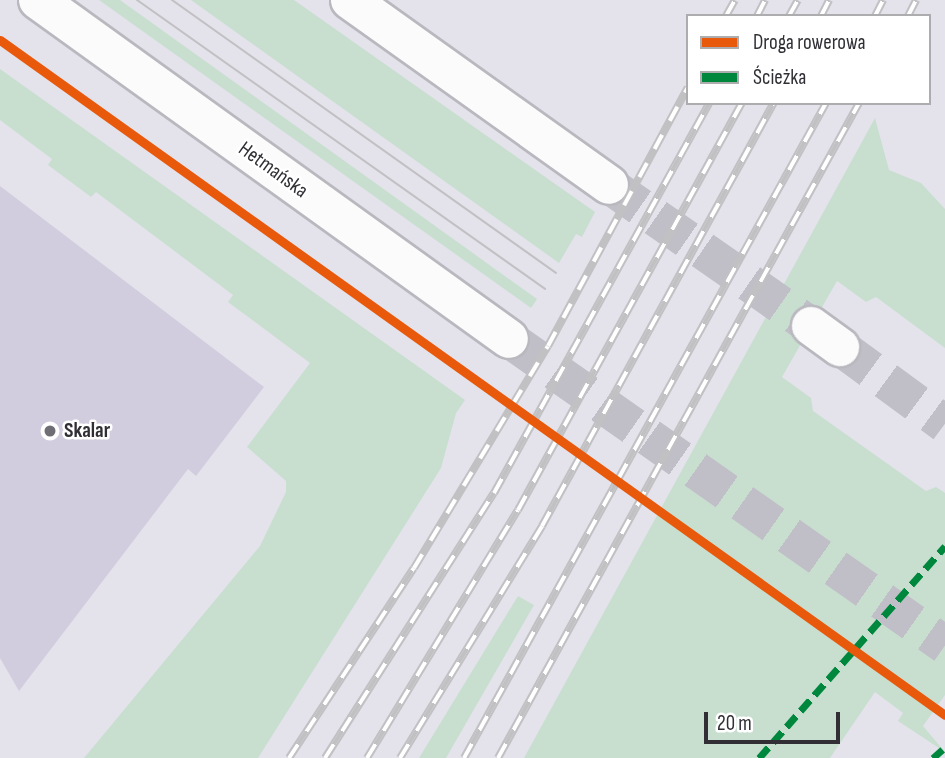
<!DOCTYPE html>
<html>
<head>
<meta charset="utf-8">
<style>
  body { margin:0 }
  #map { position:relative; width:945px; height:758px; overflow:hidden; background:#e4e2eb; font-family:"Sofia Sans Condensed",sans-serif }
  div>[style] { position:absolute }
  .green>* { inset:0; background:#c8dfd0 }
  .building>* { inset:0; background:#d2cdde }
  .secondary-tunnel>* { height:38px; margin-top:-19px; transform-origin:0; background:repeating-linear-gradient(90deg,#c0bec7 0 38px,transparent 0 57px) }
  .roads { filter:drop-shadow(2px 0 #bab8bf) drop-shadow(-2px 0 #bab8bf) drop-shadow(0 2px #bab8bf) drop-shadow(0 -2px #bab8bf) }
  .secondary>* { height:38px; margin:-19px; padding:0 19px; transform-origin:19px; border-radius:19px; background:#fbfbfc }
  .tram>* { height:2px; margin:-1px; padding:0 1px; transform-origin:1px; border-radius:1px; background:#c1c1c3 }
  .rail>* { height:8px; margin-top:-4px; transform-origin:0; background:repeating-linear-gradient(90deg,#fff 0 16px,#c1c1c3 0 32px); box-sizing:border-box; border-block:2px solid #c1c1c3 }
  .quiet>* { height:7px; margin-top:-3.5px; transform-origin:0; background:repeating-linear-gradient(90deg,#00873e 0 14px,transparent 0 21px) }
  .cycleway>* { height:9px; margin:-4.5px; padding:0 4.5px; transform-origin:4.5px; border-radius:4.5px; background:#e8590c }
  .dots>* { width:19px; height:19px; translate:-50% -50%; box-sizing:border-box; border:4px solid #fff; border-radius:50% }
  span { translate:-50% -50%; white-space:nowrap; text-align:center; line-height:1.15; -webkit-text-stroke:5px #fff; paint-order:stroke }
  .street-label { font-size:21px; color:#312f35 }
  .poi-label { font-size:21px; color:#312f35; font-weight:700 }
  .left { translate:0 -50%; text-align:left }
  .legend { position:absolute; left:686px; top:14px; width:245px; height:91px; box-sizing:border-box; background:#fff; border:2px solid #adacae; margin:0; padding:9px 12px; list-style:none; font-size:21px; color:#312f35 }
  .legend li { display:flex; align-items:center; gap:14px; height:35px }
  .legend b { width:35px; border:2px solid #adacae }
  .scale { position:absolute; left:704px; top:712px; width:136px; height:32px; box-sizing:border-box; border:4px solid #312f35; border-top:0; padding-left:9px; font-size:21px; line-height:24px; white-space:nowrap; color:#312f35; -webkit-text-stroke:5px #fff; paint-order:stroke }
</style>
</head>
<body>
<div id="map">
  <div class="green">
    <i style="clip-path:polygon(99px 0,120px 0,537px 299px,531px 308px)"></i>
    <i style="clip-path:polygon(191px 0,294px 0,595px 212px,582px 237px,576px 234px,559px 263px)"></i>
    <i style="clip-path:polygon(0 69px,465px 400px,456px 413px,441px 468px,258px 758px,84px 758px,260px 546px,286px 492px,286px 481px,247px 447px,310px 363px,228px 302px,233px 295px,96px 192px,91px 197px,48px 165px,52px 159px,0 120px)"></i>
    <i style="clip-path:polygon(875px 118px,889px 170px,921px 183px,945px 209px,945px 348px,876px 297px,866px 302px,837px 281px,782px 377px,811px 398px,813px 411px,926px 491px,936px 487px,945px 493px,945px 695px,923px 726px,945px 752px,898px 721px,903px 713px,875px 692px,830px 758px,524px 758px)"></i>
    <i style="clip-path:polygon(518px 596px,534px 605px,446px 758px,419px 758px)"></i>
  </div>
  <div class="building">
    <i style="clip-path:polygon(0 186px,264px 387px,196px 476px,188px 469px,19px 691px,0 658px)"></i>
  </div>
  <div class="secondary-tunnel">
    <i style="left:609px;top:185px;width:246px;rotate:34.9deg"></i>
    <i style="left:509px;top:339px;width:533px;rotate:35.06deg"></i>
    <i style="left:840px;top:347px;width:130px;rotate:36.3deg"></i>
  </div>
  <div class="roads">
    <div class="secondary">
      <i style="left:38px;top:0;width:580px;rotate:35.74deg"></i>
      <i style="left:350px;top:0;width:318px;rotate:35.5deg"></i>
      <i style="left:811px;top:326px;width:36px;rotate:36deg"></i>
    </div>
  </div>
  <div class="tram">
    <i style="left:137px;top:0;width:500px;rotate:35.3deg"></i>
    <i style="left:172px;top:0;width:471px;rotate:35.4deg"></i>
  </div>
  <div class="rail">
    <i style="left:726px;top:16px;width:18px;rotate:-61deg"></i>
    <i style="left:757px;top:16px;width:18px;rotate:-63deg"></i>
    <i style="left:789px;top:16px;width:18px;rotate:-61deg"></i>
    <i style="left:821px;top:16px;width:18px;rotate:-63deg"></i>
    <i style="left:875px;top:16px;width:18px;rotate:-63deg"></i>
    <i style="left:908px;top:16px;width:18px;rotate:-63deg"></i>
    <i style="left:289px;top:758px;width:227px;rotate:-56.7deg"></i>
    <i style="left:414px;top:568px;width:259px;rotate:-58.9deg"></i>
    <i style="left:548px;top:346px;width:294px;rotate:-61.6deg"></i>
    <i style="left:325px;top:758px;width:314px;rotate:-57.5deg"></i>
    <i style="left:494px;top:493px;width:445px;rotate:-61.1deg"></i>
    <i style="left:367px;top:758px;width:290px;rotate:-58.7deg"></i>
    <i style="left:518px;top:510px;width:465px;rotate:-61.2deg"></i>
    <i style="left:400px;top:758px;width:272px;rotate:-58.5deg"></i>
    <i style="left:542px;top:526px;width:482px;rotate:-61.3deg"></i>
    <i style="left:464px;top:758px;width:748px;rotate:-61.07deg"></i>
    <i style="left:498px;top:758px;width:748px;rotate:-61.14deg"></i>
  </div>
  <div class="quiet">
    <i style="left:759px;top:758px;width:282px;rotate:-48.7deg"></i>
    <i style="left:933px;top:758px;width:13px;rotate:-42deg"></i>
  </div>
  <div class="cycleway">
    <i style="left:0;top:40px;width:1161px;rotate:35.54deg"></i>
  </div>
  <div class="dots">
    <i style="left:50px;top:431px;background:#706e75"></i>
  </div>
  <div class="street-label">
    <span style="left:273px;top:170px;rotate:36deg">Hetmańska</span>
  </div>
  <div class="poi-label">
    <span class="left" style="left:64px;top:431px">Skalar</span>
  </div>
  <ul class="legend">
  <li><b style="height:9px;background:#e8590c"></b>Droga rowerowa</li>
  <li><b style="height:9px;background:#00873e"></b>Ścieżka</li>
  </ul>
  <div class="scale">20 m</div>
</div>
</body>
</html>
